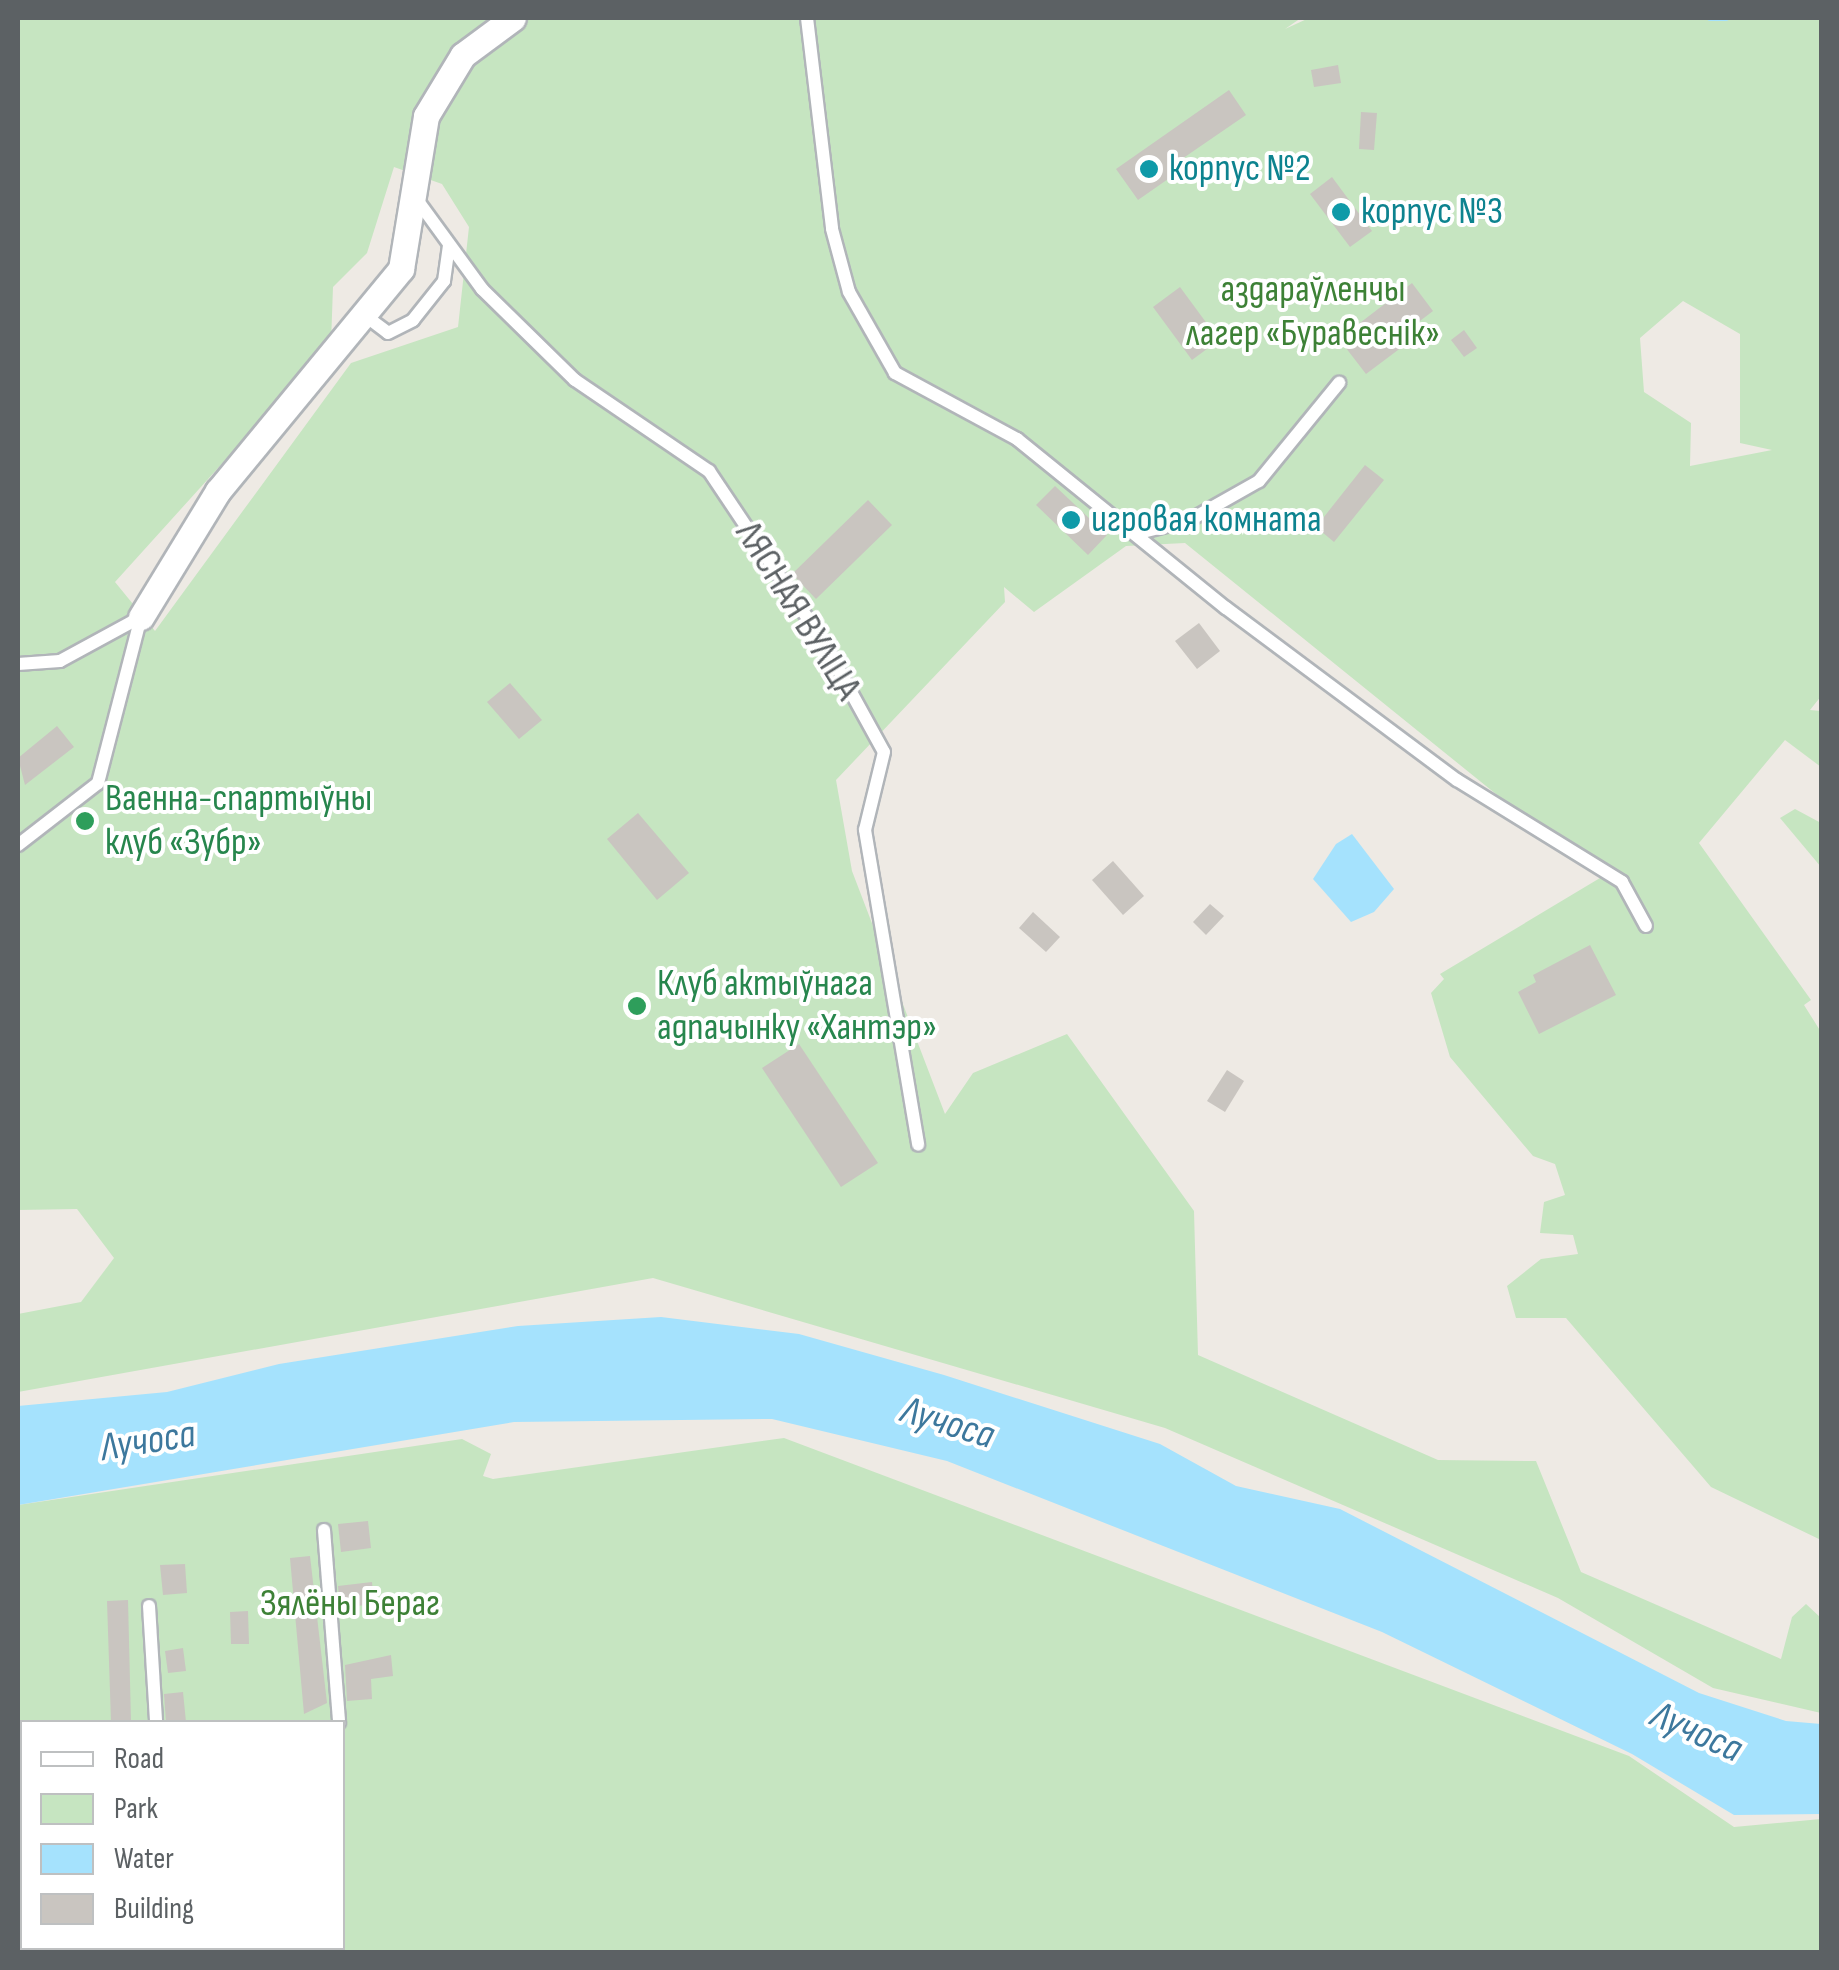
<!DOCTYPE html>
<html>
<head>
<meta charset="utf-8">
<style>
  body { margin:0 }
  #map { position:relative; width:1839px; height:1970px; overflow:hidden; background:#eeeae4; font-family:"Sofia Sans Condensed",sans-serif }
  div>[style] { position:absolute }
  .green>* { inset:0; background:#c6e5c1 }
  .water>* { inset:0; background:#a5e2fd }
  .stream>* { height:6px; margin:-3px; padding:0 3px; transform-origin:3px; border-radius:3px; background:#a5e2fd }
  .building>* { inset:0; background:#c9c5c0 }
  .roads { filter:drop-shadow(2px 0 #b1b5b9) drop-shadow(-2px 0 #b1b5b9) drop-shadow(0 2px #b1b5b9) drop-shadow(0 -2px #b1b5b9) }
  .service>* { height:12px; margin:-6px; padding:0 6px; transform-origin:6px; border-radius:6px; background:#fff }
  .minor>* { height:25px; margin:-12.5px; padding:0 12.5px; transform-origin:12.5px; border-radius:12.5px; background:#fff }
  .dots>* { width:28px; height:28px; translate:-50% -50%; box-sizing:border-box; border:5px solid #fff; border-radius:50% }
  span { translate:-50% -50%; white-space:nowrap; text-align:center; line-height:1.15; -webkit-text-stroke:8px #fff; paint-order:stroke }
  .culture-label { font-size:38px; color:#0d838f }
  .left { translate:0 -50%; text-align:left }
  .park-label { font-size:38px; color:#3d8136 }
  .street-label { font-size:38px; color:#5c6164 }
  .leisure-label { font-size:38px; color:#27864d }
  .water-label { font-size:40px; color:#3d789d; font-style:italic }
  .frame { position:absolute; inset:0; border:20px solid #5c6164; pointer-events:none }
  .legend { position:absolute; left:20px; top:1720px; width:325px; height:230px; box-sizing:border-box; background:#fff; border:2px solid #bec0c1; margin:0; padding:12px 18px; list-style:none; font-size:30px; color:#5c6164 }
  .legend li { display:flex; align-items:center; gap:20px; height:50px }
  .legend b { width:50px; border:2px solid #bec0c1 }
</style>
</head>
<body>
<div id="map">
  <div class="green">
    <i style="clip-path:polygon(evenodd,18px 18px,1301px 18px,1285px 29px,1309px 18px,1821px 18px,1822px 695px,1810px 710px,1821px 711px,1821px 767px,1785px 740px,1699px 843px,1811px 1000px,1804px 1005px,1821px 1032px,1821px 1540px,1711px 1487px,1566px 1318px,1516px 1318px,1507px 1286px,1541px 1259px,1578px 1254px,1573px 1235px,1540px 1233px,1544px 1202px,1565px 1195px,1555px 1164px,1533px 1156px,1450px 1057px,1431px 993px,1444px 979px,1440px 974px,1600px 878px,1185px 543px,1126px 546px,1034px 612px,1004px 587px,1005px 602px,836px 780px,852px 871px,945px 1114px,973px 1073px,1067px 1034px,1194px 1211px,1198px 1355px,1438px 1460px,1536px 1461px,1581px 1572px,1781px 1659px,1792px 1617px,1806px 1604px,1821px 1618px,1821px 1713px,1713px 1688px,1558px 1598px,1165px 1428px,653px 1278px,18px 1392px,18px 1314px,81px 1302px,114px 1258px,77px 1209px,18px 1210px,18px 18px,394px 167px,442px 184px,469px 227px,458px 327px,351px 363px,155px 631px,115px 582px,331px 343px,333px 287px,367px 253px,394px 167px,18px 18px,1683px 301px,1740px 334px,1740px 443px,1772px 450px,1690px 466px,1691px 423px,1644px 392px,1640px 338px,1683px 301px)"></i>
    <i style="clip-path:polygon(1795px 809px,1821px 823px,1821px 867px,1780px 818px)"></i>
    <i style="clip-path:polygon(evenodd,784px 1438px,1629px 1756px,1734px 1827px,1821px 1819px,1821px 1952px,18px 1952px,18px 1505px,462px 1439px,491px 1454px,483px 1476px,493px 1479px,784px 1438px,22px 1722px,342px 1722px,342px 1948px,22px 1948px,22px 1722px)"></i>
  </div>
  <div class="water">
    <i style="clip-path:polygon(1352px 834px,1394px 889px,1374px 912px,1351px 922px,1313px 879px,1336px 844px)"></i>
    <i style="clip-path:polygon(661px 1317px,799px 1334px,944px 1375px,1160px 1444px,1236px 1486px,1340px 1509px,1699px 1693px,1786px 1721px,1821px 1724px,1821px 1814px,1734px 1815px,1632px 1754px,1382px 1632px,947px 1461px,772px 1419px,514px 1422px,18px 1505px,18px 1406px,167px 1392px,279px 1364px,518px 1326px)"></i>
  </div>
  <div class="stream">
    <i style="left:1710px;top:18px;width:16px"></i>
  </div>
  <div class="building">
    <i style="clip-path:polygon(1338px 65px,1341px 83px,1314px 87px,1311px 70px)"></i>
    <i style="clip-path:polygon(1229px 90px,1246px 115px,1176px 163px,1181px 170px,1138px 200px,1116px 169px)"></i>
    <i style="clip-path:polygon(1361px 112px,1377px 113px,1374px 150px,1359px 149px)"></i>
    <i style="clip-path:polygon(1332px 177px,1372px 231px,1350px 247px,1310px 194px)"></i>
    <i style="clip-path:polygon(1412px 283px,1433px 311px,1412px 327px,1418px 335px,1366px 374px,1339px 339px)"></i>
    <i style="clip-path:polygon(1180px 287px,1219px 340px,1192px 360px,1153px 307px)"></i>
    <i style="clip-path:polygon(1464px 330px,1477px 348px,1464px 357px,1451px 340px)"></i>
    <i style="clip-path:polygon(1365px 465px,1384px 480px,1334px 542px,1316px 527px)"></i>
    <i style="clip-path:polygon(1055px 486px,1107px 535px,1088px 555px,1036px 505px)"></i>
    <i style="clip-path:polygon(868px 500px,892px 525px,816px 599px,792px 574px)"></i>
    <i style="clip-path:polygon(1199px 623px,1220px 651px,1197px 669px,1175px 641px)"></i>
    <i style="clip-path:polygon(510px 683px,542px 720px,519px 739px,487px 702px)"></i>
    <i style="clip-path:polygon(57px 726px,74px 747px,25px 785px,18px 758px)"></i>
    <i style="clip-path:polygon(638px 813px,689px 873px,657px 900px,607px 839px)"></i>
    <i style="clip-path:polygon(1113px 861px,1144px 896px,1123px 915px,1092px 880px)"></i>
    <i style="clip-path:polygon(1210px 904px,1224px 916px,1206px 935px,1193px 922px)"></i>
    <i style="clip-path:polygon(1033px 912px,1060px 937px,1046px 952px,1019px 928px)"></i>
    <i style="clip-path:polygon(1590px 945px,1616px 995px,1539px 1034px,1518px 992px,1536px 982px,1533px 975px)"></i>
    <i style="clip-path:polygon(799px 1044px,878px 1163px,841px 1187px,762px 1068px)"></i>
    <i style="clip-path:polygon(1227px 1070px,1244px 1081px,1225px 1112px,1207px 1101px)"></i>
    <i style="clip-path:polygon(368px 1521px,371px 1548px,341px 1552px,338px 1524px)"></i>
    <i style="clip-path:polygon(310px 1556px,327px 1703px,304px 1714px,290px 1558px)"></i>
    <i style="clip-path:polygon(185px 1564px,187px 1593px,163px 1595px,160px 1565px)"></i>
    <i style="clip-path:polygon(372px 1582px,374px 1604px,340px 1608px,338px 1586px)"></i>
    <i style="clip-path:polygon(128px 1600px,131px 1722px,111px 1722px,107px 1601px)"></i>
    <i style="clip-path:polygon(248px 1611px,249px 1644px,231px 1644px,230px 1612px)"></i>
    <i style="clip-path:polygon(183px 1648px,186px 1671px,168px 1673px,165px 1651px)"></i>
    <i style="clip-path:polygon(391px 1655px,393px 1676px,371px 1679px,372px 1699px,347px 1701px,345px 1665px)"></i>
    <i style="clip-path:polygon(183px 1692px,186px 1722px,166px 1722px,164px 1694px)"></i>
  </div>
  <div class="roads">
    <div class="service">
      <i style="left:807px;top:18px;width:212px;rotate:83.2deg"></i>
      <i style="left:832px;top:229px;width:65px;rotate:74.9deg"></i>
      <i style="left:849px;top:292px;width:93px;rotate:60.4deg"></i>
      <i style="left:895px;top:373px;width:139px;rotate:28.4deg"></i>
      <i style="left:1017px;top:439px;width:269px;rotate:39deg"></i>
      <i style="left:1226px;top:608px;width:288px;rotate:36.7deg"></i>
      <i style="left:1457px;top:780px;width:194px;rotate:31.7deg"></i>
      <i style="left:1622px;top:882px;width:50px;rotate:61.4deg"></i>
      <i style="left:415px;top:197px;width:114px;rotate:53.9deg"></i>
      <i style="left:482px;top:289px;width:130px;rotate:44.4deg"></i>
      <i style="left:575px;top:380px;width:162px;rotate:34.2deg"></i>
      <i style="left:709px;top:471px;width:207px;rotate:56.2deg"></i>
      <i style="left:824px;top:643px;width:124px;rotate:61.2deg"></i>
      <i style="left:884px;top:752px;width:80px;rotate:103.7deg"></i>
      <i style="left:865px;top:830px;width:319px;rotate:80.4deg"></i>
      <i style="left:367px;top:317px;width:26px;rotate:37deg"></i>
      <i style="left:388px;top:333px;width:28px;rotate:-27deg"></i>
      <i style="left:413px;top:320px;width:50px;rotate:-51.5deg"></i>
      <i style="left:444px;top:281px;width:35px;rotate:-82deg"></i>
      <i style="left:1135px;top:534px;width:57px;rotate:-14.3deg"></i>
      <i style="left:1190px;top:520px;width:79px;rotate:-29.5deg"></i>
      <i style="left:1259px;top:481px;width:127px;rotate:-50.8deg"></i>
      <i style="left:18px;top:664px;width:42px;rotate:-4.1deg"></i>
      <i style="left:60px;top:661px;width:92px;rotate:-28.5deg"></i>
      <i style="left:18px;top:845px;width:101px;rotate:-37.8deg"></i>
      <i style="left:98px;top:783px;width:171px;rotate:-75.5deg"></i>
      <i style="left:324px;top:1530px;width:193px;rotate:85.5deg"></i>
      <i style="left:149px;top:1606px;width:116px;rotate:86.5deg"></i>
    </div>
    <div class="minor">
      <i style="left:141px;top:617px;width:148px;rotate:-58.6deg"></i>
      <i style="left:218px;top:491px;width:288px;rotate:-50.5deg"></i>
      <i style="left:401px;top:269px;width:155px;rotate:-80.7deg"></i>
      <i style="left:426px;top:116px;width:71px;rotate:-58.8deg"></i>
      <i style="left:463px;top:55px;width:62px;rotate:-36.5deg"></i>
      <i style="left:31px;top:1952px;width:5px;rotate:-53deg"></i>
    </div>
  </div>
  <div class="dots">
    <i style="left:1149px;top:169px;background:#0f9aa8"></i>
    <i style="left:1341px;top:212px;background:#0f9aa8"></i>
    <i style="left:1071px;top:520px;background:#0f9aa8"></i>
    <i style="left:85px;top:821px;background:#2e9e5b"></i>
    <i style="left:637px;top:1006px;background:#2e9e5b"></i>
  </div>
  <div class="culture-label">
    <span class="left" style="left:1169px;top:169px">корпус №2</span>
    <span class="left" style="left:1361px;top:212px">корпус №3</span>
    <span class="left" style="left:1091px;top:520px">игровая комната</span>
  </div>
  <div class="park-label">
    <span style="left:1313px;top:312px">аздараўленчы<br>лагер «Буравеснік»</span>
    <span style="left:350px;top:1604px">Зялёны Бераг</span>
  </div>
  <div class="street-label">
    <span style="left:798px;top:611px;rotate:58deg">ЛЯСНАЯ ВУЛІЦА</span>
  </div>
  <div class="leisure-label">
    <span class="left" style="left:105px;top:821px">Ваенна-спартыўны<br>клуб «Зубр»</span>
    <span class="left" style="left:657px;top:1006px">Клуб актыўнага<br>адпачынку «Хантэр»</span>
  </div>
  <div class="water-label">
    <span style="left:948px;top:1423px;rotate:17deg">Лучоса</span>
    <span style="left:148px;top:1441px;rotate:-9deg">Лучоса</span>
    <span style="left:1697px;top:1732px;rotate:24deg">Лучоса</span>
  </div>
  <div class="frame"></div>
  <ul class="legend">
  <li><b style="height:12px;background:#fff"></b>Road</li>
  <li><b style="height:28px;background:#c6e5c1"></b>Park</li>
  <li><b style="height:28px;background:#a5e2fd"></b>Water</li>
  <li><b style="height:28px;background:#c9c5c0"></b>Building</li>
  </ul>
</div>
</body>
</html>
